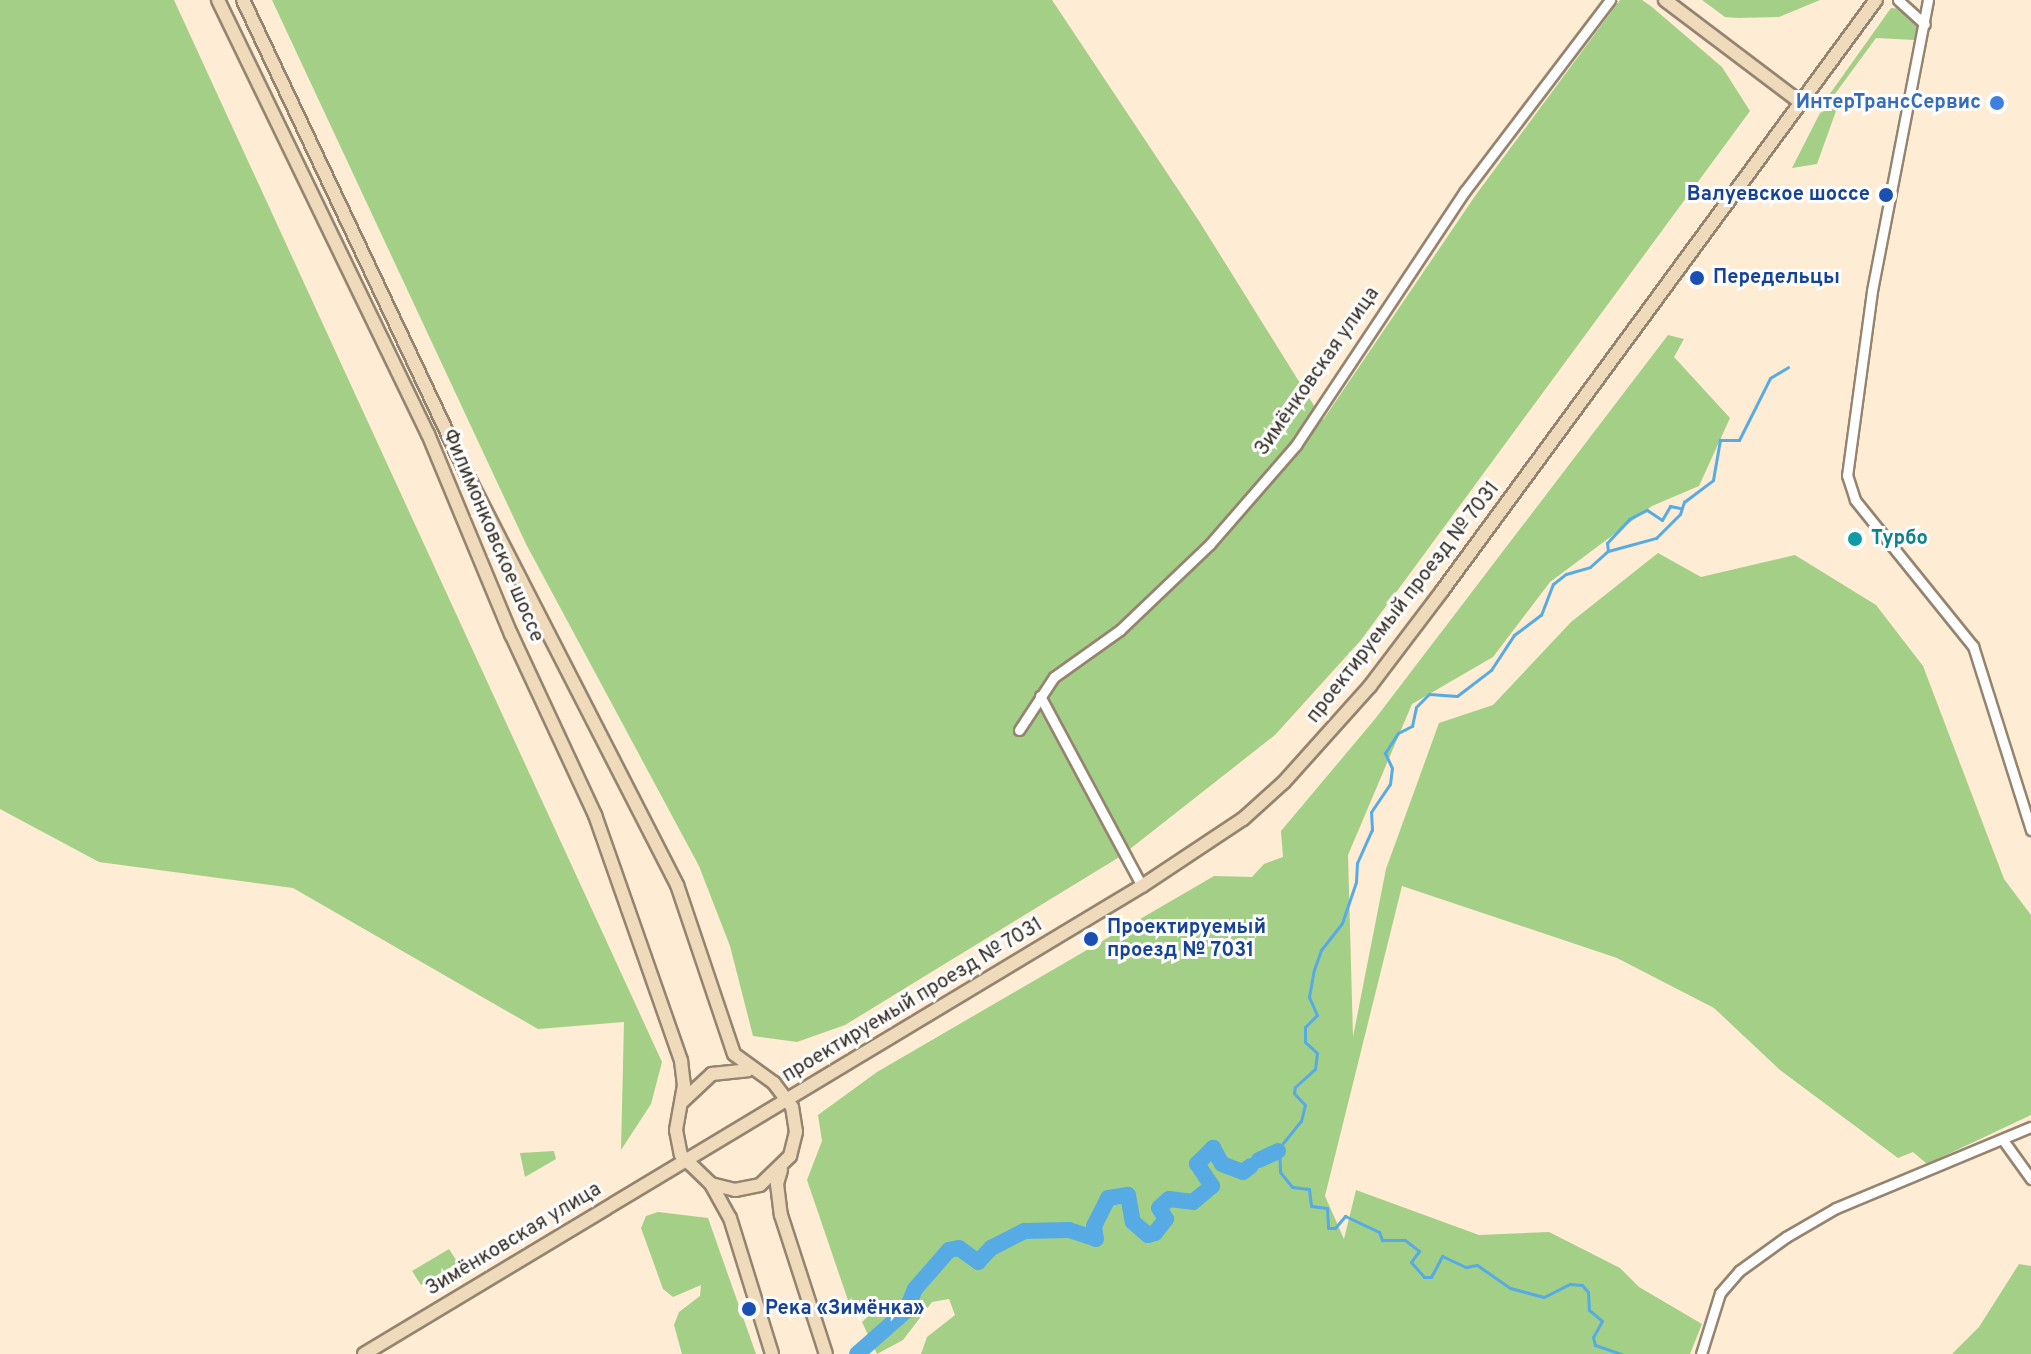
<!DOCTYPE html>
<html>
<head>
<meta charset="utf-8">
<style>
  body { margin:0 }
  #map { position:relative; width:2031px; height:1354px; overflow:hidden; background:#feecd5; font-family:Overpass,sans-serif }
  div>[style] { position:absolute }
  .green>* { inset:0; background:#a4cf86 }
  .stream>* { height:3px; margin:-1.5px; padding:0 1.5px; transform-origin:1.5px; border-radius:1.5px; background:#57abe5 }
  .river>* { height:16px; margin:-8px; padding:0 8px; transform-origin:8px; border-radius:8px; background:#57abe5 }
  .roads { filter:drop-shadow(2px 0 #95846f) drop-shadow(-2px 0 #95846f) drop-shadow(0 2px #95846f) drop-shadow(0 -2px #95846f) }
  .street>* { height:9px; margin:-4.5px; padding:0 4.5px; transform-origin:4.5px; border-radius:4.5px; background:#fff }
  .secondary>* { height:12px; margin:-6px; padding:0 6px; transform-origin:6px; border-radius:6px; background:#efdbbc }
  .dots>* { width:22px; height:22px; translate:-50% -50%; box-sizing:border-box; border:4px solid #fff; border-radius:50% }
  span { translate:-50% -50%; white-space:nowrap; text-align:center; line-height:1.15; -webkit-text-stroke:6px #fff; paint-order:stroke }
  .shop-label { font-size:20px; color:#366cbe; font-weight:700 }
  .right { translate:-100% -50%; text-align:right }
  .transit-label { font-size:20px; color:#164399; font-weight:700 }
  .left { translate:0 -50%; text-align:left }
  .street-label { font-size:20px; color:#342d24 }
  .culture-label { font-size:20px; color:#0d838f; font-weight:700 }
</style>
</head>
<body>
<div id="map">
  <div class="green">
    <i style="clip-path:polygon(0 0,174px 0,662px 1062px,651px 1104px,621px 1150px,624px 1022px,538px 1029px,293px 888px,99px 862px,0 809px)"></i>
    <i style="clip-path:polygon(272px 0,1052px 0,1199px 221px,1323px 420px,1475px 196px,1620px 0,1642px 0,1652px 7px,1722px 67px,1750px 111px,1361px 640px,1275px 735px,1121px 856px,845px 1025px,797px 1042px,753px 1036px,730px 946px,699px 866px,526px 544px)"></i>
    <i style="clip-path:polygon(1702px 0,1820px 0,1779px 17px,1738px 18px,1725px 17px)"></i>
    <i style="clip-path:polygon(1891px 8px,1902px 9px,1920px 24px,1915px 40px,1876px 38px,1832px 98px,1829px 95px)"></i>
    <i style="clip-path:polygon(1832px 107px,1836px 111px,1817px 164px,1792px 168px,1820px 113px)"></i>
    <i style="clip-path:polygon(1668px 335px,1684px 339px,1674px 357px,1730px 418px,1699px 486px,1652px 506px,1550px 582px,1493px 657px,1412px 704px,1348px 855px,1353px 1037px,1386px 869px,1439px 723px,1493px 705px,1571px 622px,1658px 553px,1701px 577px,1795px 555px,1876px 605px,1923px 666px,2004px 879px,2031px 915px,2031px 1115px,1927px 1164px,1913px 1152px,1898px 1158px,1780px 1070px,1714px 1008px,1617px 958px,1402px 886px,1325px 1196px,1344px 1239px,1356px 1190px,1479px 1235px,1549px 1232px,1620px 1268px,1639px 1287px,1702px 1324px,1690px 1354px,921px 1354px,927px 1337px,955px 1315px,949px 1299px,932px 1302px,903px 1340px,877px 1354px,862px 1322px,876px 1309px,852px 1312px,807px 1180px,822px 1141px,818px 1115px,877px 1072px,1214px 876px,1252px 877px,1264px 864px,1283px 857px,1281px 831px,1375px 719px)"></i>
    <i style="clip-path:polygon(554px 1151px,556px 1159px,525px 1177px,520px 1153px)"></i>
    <i style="clip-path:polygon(658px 1212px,708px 1218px,756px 1354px,682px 1354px,674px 1325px,679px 1312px,700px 1296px,701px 1285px,673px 1297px,663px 1289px,641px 1228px,646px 1216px)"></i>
    <i style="clip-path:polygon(449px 1249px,458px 1263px,421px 1285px,412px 1271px)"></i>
    <i style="clip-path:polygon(2019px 1264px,2031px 1266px,2031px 1354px,1952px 1354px,1979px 1327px)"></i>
  </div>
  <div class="stream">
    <i style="left:1608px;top:551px;width:8px;rotate:-97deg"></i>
    <i style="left:1607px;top:543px;width:33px;rotate:-47deg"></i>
    <i style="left:1629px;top:519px;width:20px;rotate:-27deg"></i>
    <i style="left:1647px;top:510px;width:18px;rotate:34deg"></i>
    <i style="left:1662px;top:520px;width:16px;rotate:-60deg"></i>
    <i style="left:1670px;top:506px;width:10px;rotate:11deg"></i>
    <i style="left:1283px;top:1143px;width:28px;rotate:-51deg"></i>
    <i style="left:1301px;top:1121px;width:16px;rotate:-76deg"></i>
    <i style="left:1305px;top:1105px;width:16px;rotate:-133deg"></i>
    <i style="left:1294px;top:1093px;width:6px;rotate:-81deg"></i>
    <i style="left:1295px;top:1087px;width:27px;rotate:-42deg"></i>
    <i style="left:1315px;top:1069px;width:16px;rotate:-83deg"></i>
    <i style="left:1317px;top:1053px;width:16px;rotate:-137deg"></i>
    <i style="left:1305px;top:1042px;width:15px;rotate:-90deg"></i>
    <i style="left:1305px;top:1027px;width:17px;rotate:-45deg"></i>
    <i style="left:1317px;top:1015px;width:20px;rotate:-114deg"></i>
    <i style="left:1309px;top:997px;width:27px;rotate:-80deg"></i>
    <i style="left:1314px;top:970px;width:21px;rotate:-71deg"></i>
    <i style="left:1321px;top:950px;width:34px;rotate:-52deg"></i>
    <i style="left:1342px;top:923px;width:43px;rotate:-71.1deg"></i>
    <i style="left:1356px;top:882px;width:19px;rotate:-87deg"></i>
    <i style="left:1357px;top:863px;width:36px;rotate:-66deg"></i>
    <i style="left:1372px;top:830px;width:18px;rotate:-93deg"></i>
    <i style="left:1371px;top:812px;width:34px;rotate:-56deg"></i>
    <i style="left:1390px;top:784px;width:16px;rotate:-83deg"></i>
    <i style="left:1392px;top:768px;width:17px;rotate:-115deg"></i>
    <i style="left:1385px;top:753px;width:24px;rotate:-57deg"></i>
    <i style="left:1398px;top:733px;width:16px;rotate:-27deg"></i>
    <i style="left:1412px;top:726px;width:19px;rotate:-78deg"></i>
    <i style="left:1416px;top:707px;width:18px;rotate:-45deg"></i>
    <i style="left:1429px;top:694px;width:28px;rotate:4deg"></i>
    <i style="left:1457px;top:696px;width:43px;rotate:-37.4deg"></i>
    <i style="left:1491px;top:670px;width:42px;rotate:-56.7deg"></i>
    <i style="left:1514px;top:635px;width:34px;rotate:-37deg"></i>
    <i style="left:1541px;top:615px;width:33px;rotate:-69deg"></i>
    <i style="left:1553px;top:584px;width:16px;rotate:-38deg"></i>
    <i style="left:1566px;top:574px;width:25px;rotate:-16deg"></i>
    <i style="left:1590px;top:567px;width:24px;rotate:-42deg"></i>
    <i style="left:1608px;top:551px;width:50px;rotate:-15.2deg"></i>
    <i style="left:1656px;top:538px;width:34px;rotate:-45deg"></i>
    <i style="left:1680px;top:514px;width:13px;rotate:-72deg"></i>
    <i style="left:1684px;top:502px;width:36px;rotate:-37deg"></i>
    <i style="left:1713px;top:480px;width:41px;rotate:-80.1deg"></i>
    <i style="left:1720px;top:440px;width:19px"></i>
    <i style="left:1739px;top:440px;width:69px;rotate:-63.4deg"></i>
    <i style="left:1770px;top:378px;width:21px;rotate:-31deg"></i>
    <i style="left:1279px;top:1150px;width:22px;rotate:87deg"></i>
    <i style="left:1280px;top:1172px;width:19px;rotate:51deg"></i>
    <i style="left:1292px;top:1187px;width:17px;rotate:7deg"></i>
    <i style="left:1309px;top:1189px;width:17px;rotate:83deg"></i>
    <i style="left:1311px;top:1206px;width:16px;rotate:7deg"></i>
    <i style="left:1327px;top:1208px;width:20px;rotate:87deg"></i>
    <i style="left:1328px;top:1228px;width:7px"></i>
    <i style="left:1335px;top:1228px;width:16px;rotate:-50deg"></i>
    <i style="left:1345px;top:1216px;width:38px;rotate:25deg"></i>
    <i style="left:1379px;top:1232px;width:9px;rotate:69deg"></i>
    <i style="left:1382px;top:1240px;width:23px"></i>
    <i style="left:1405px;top:1240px;width:18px;rotate:38deg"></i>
    <i style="left:1419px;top:1251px;width:14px;rotate:126deg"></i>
    <i style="left:1411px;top:1262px;width:20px;rotate:49deg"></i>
    <i style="left:1424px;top:1277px;width:7px"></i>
    <i style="left:1431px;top:1277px;width:24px;rotate:-62deg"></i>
    <i style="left:1442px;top:1256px;width:26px;rotate:25deg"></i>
    <i style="left:1466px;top:1267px;width:11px;rotate:-10deg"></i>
    <i style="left:1477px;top:1265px;width:40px;rotate:34.9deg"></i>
    <i style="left:1510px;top:1288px;width:35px;rotate:15deg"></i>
    <i style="left:1544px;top:1297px;width:29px;rotate:-27deg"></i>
    <i style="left:1570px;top:1284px;width:12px;rotate:5deg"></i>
    <i style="left:1582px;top:1285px;width:9px;rotate:49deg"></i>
    <i style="left:1588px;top:1292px;width:18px;rotate:87deg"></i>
    <i style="left:1589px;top:1310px;width:17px;rotate:40deg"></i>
    <i style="left:1602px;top:1321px;width:18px;rotate:119deg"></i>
    <i style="left:1593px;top:1337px;width:8px;rotate:76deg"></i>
    <i style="left:1595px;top:1345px;width:28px;rotate:19deg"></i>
  </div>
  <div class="river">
    <i style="left:1259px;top:1160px;width:21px;rotate:-25deg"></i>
    <i style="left:857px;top:1354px;width:65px;rotate:-41.3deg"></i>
    <i style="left:906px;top:1311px;width:24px;rotate:-68deg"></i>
    <i style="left:915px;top:1289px;width:52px;rotate:-48.9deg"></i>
    <i style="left:949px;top:1250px;width:10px;rotate:-11deg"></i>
    <i style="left:959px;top:1248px;width:24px;rotate:36deg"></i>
    <i style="left:978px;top:1262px;width:19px;rotate:-47deg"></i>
    <i style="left:991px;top:1248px;width:38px;rotate:-27deg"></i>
    <i style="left:1025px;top:1231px;width:44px;rotate:-1.3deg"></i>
    <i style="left:1069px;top:1230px;width:28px;rotate:18deg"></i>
    <i style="left:1096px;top:1239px;width:13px;rotate:-99deg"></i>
    <i style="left:1094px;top:1226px;width:31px;rotate:-63deg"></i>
    <i style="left:1108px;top:1198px;width:20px;rotate:-9deg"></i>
    <i style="left:1128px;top:1195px;width:27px;rotate:80deg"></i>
    <i style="left:1133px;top:1222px;width:20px;rotate:41deg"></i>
    <i style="left:1148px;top:1235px;width:7px;rotate:-16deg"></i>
    <i style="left:1155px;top:1233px;width:18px;rotate:-52deg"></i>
    <i style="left:1166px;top:1219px;width:13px;rotate:-122deg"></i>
    <i style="left:1159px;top:1208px;width:13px;rotate:-42deg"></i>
    <i style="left:1169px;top:1199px;width:24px;rotate:7deg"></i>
    <i style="left:1193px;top:1202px;width:25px;rotate:-40deg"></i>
    <i style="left:1212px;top:1186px;width:27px;rotate:-124deg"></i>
    <i style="left:1197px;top:1164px;width:23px;rotate:-45deg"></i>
    <i style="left:1213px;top:1148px;width:18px;rotate:61deg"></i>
    <i style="left:1222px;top:1164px;width:22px;rotate:21deg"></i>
    <i style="left:1243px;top:1172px;width:10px;rotate:-37deg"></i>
  </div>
  <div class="roads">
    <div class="street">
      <i style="left:1898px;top:0;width:36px;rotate:42deg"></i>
      <i style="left:1928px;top:0;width:296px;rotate:100.9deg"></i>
      <i style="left:1872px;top:291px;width:186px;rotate:97.7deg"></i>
      <i style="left:1847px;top:475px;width:26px;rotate:72deg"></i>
      <i style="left:1855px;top:500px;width:188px;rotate:51.1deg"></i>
      <i style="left:1973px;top:646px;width:193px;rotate:72.5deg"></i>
      <i style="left:1040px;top:696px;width:216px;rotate:61.8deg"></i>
      <i style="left:1019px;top:730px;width:64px;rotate:-56.6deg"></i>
      <i style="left:1054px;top:677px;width:81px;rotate:-35.5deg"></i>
      <i style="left:1120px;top:630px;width:124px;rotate:-43.7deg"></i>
      <i style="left:1210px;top:544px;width:131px;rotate:-49deg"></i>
      <i style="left:1296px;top:445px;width:305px;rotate:-56.4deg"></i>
      <i style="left:1465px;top:191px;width:240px;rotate:-52.8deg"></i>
      <i style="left:2003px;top:1140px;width:48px;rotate:54.3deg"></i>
      <i style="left:1701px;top:1354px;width:64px;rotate:-72.7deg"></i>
      <i style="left:1720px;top:1293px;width:29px;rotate:-49deg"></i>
      <i style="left:1739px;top:1271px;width:58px;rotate:-35.9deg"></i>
      <i style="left:1786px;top:1237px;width:58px;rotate:-30.1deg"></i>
      <i style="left:1836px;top:1208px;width:211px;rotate:-22.6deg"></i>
    </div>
    <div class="secondary">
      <i style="left:218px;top:0;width:482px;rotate:64.2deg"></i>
      <i style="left:428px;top:434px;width:217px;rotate:67.5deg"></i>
      <i style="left:511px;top:634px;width:200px;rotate:65.1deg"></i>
      <i style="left:595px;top:815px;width:261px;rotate:70.7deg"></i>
      <i style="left:681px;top:1061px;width:24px;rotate:83deg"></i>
      <i style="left:684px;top:1085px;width:46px;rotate:100.1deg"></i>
      <i style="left:676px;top:1130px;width:25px;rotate:79deg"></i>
      <i style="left:681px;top:1155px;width:42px;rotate:44deg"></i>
      <i style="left:711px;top:1184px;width:25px;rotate:14deg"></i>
      <i style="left:735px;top:1190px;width:25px;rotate:-11deg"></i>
      <i style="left:760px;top:1185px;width:42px;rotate:-44deg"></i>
      <i style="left:790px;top:1156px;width:25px;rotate:-76deg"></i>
      <i style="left:796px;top:1132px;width:25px;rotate:-99deg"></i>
      <i style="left:792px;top:1107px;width:30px;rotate:-127deg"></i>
      <i style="left:774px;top:1083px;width:49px;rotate:-144.1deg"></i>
      <i style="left:734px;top:1054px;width:178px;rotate:-108.6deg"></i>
      <i style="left:677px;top:885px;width:452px;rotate:-117.1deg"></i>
      <i style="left:471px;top:483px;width:534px;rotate:-115.27deg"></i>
      <i style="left:1665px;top:0;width:171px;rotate:37.1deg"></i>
      <i style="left:683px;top:1101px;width:40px;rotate:-43deg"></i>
      <i style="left:712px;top:1074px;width:36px;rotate:-6deg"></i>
      <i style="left:781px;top:1170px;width:15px;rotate:106deg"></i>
      <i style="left:777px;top:1184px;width:31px;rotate:83deg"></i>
      <i style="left:781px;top:1215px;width:146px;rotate:72.1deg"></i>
      <i style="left:711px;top:1184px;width:39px;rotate:61deg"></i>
      <i style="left:730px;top:1218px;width:142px;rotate:72.8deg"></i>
      <i style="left:364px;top:1354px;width:908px;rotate:-31.03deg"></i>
      <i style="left:1142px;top:886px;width:121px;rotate:-33.6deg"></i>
      <i style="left:1243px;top:819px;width:55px;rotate:-42.1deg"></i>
      <i style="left:1284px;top:782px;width:129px;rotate:-48.1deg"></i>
      <i style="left:1370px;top:686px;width:119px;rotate:-52.8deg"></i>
      <i style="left:1442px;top:591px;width:733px;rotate:-53.71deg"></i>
    </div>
  </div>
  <div class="dots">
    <i style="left:1997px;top:103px;background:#3f7fe0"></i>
    <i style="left:1886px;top:195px;background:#1a4fb4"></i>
    <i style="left:1697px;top:278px;background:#1a4fb4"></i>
    <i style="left:1855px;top:539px;background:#0f9aa8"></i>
    <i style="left:1091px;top:939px;background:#1a4fb4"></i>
    <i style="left:749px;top:1309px;background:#1a4fb4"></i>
  </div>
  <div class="shop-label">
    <span class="right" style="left:1981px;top:103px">ИнтерТрансСервис</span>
  </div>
  <div class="transit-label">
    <span class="right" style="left:1870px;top:195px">Валуевское шоссе</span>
    <span class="left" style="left:1713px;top:278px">Передельцы</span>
    <span class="left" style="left:1107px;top:940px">Проектируемый<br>проезд № 7031</span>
    <span class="left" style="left:765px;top:1309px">Река «Зимёнка»</span>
  </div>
  <div class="street-label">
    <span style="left:1318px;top:372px;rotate:-55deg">Зимёнковская улица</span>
    <span style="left:492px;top:536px;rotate:67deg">Филимонковское шоссе</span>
    <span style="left:1404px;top:603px;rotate:-52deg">проектируемый проезд № 7031</span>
    <span style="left:913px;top:1001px;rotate:-31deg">проектируемый проезд № 7031</span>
    <span style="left:514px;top:1240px;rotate:-31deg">Зимёнковская улица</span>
  </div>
  <div class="culture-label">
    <span class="left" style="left:1871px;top:539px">Турбо</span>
  </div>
</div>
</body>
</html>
